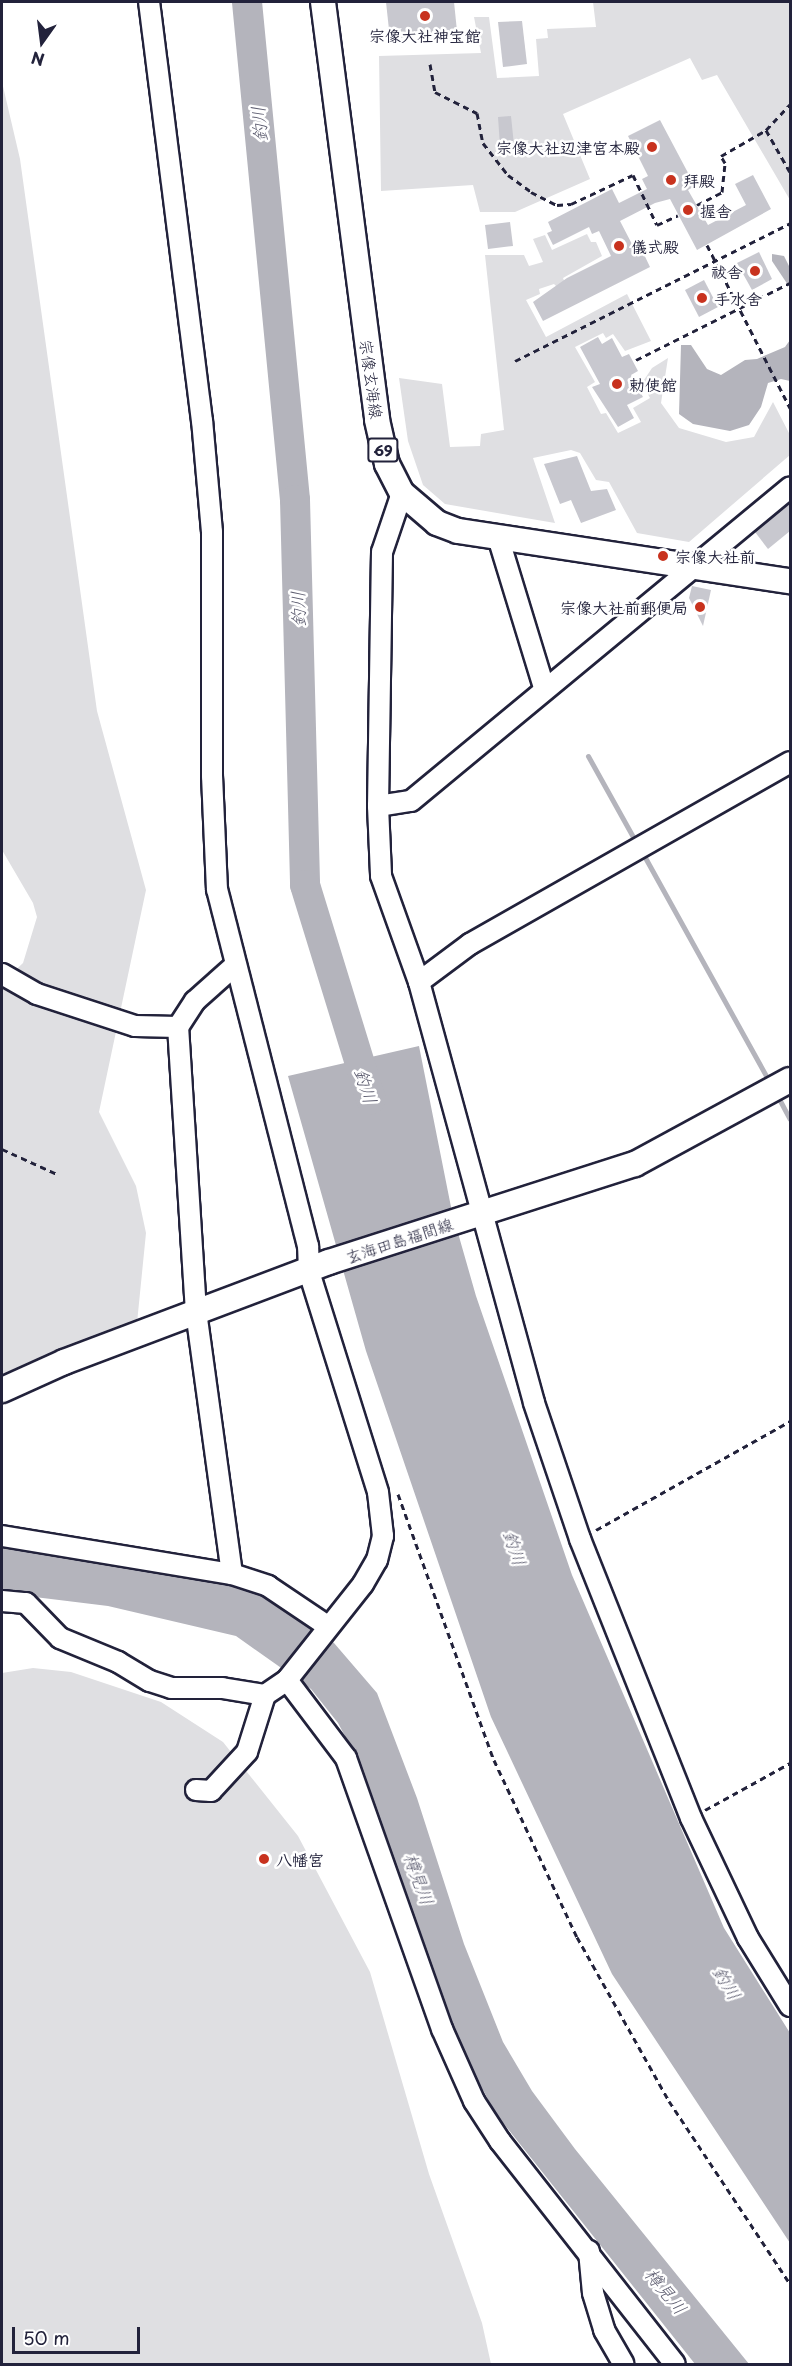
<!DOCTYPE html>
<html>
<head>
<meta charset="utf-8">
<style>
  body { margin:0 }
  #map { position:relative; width:792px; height:2366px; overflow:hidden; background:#fff; font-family:"Playpen Sans","Klee One",sans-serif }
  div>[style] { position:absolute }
  .green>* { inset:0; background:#dfdfe2 }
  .water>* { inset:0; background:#b4b4bc }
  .stream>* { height:5px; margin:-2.5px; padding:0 2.5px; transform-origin:2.5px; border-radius:2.5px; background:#b4b4bc }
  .river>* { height:30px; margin:-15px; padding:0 15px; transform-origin:15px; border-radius:15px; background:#b4b4bc }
  .building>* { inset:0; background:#c8c8cf }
  .path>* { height:3px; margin-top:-1.5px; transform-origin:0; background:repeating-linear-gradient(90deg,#22223b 0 6px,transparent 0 10.5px) }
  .roads { filter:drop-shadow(2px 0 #22223b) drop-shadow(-2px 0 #22223b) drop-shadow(0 2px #22223b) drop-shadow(0 -2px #22223b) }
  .minor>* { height:20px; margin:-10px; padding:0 10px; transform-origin:10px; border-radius:10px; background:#fff }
  .major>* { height:24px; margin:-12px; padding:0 12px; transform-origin:12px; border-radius:12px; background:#fff }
  .dots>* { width:16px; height:16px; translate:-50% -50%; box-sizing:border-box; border:3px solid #fff; border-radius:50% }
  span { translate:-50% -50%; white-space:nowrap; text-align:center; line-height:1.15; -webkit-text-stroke:5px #fff; paint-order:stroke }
  .shield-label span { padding:2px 4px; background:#fff; border:2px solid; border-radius:4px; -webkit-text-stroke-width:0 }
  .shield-label { font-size:15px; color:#22223b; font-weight:700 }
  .poi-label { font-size:16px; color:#22223b; font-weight:700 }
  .right { translate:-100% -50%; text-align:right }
  .left { translate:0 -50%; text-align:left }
  .street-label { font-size:16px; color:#22223b }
  .water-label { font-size:18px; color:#5c5c6f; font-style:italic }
  .frame { position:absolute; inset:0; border:3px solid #22223b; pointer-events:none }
  .north { position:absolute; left:12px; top:12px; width:60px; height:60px; -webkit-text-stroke:4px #fff; paint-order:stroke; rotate:194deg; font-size:16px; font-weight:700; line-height:24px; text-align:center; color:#22223b }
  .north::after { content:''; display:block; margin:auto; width:21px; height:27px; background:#22223b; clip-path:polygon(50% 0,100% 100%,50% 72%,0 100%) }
  .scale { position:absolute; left:12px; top:2327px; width:128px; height:27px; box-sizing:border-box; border:3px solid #22223b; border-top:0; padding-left:8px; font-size:18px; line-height:21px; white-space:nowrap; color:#22223b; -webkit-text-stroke:4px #fff; paint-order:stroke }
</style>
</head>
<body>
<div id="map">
  <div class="green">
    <i style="clip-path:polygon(593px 2px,790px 2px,790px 200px,717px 75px,702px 80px,690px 58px,563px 114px,590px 179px,515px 212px,480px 212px,473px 185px,381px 191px,379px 56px,481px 53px,474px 17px,489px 17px,497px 78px,539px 76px,536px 39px,548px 38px,547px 29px,596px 27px)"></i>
    <i style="clip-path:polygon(2px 82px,20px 159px,97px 711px,146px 890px,99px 1112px,136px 1186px,146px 1233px,137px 1323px,37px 1360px,2px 1379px,2px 983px,23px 963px,37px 917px,33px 903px,2px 850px)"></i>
    <i style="clip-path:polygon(587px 234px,591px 242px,596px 242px,602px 256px,563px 278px,565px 283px,558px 288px,554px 284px,539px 289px,540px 294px,526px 300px,546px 337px,627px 294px,651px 341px,625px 351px,613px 334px,606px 338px,603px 333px,575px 347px,595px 382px,587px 387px,601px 414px,606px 413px,618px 433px,641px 422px,633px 408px,650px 398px,642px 383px,652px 368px,668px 358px,661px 403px,679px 428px,726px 442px,754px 437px,773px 402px,790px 435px,790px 455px,689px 542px,637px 533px,609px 482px,596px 480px,580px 453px,571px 450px,533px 458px,555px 523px,445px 504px,423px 485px,408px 441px,399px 378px,442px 384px,450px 447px,480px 446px,481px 434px,504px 430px,485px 255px,524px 255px,529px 266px,543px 262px,533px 239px,545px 235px,552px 250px)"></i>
    <i style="clip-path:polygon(33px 1668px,71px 1672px,161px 1702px,223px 1742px,298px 1836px,370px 1972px,429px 2174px,482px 2323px,491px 2364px,2px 2364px,2px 1673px)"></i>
  </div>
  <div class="water">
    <i style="clip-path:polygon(772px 254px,784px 256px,790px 268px,790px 288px,772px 261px)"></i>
    <i style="clip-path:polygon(790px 340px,790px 381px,781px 379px,768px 383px,761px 407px,749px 425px,730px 431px,693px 424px,679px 414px,681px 345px,691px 345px,707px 369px,721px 375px,745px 360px,757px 359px,785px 347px)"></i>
    <i style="clip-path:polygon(419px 1046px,452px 1212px,476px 1296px,572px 1575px,724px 1928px,790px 2033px,790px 2243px,612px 1974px,491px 1717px,366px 1351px,288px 1076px)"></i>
    <i style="clip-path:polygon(2px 1543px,180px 1572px,254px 1590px,310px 1622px,334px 1643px,377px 1693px,417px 1798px,464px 1944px,503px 2042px,532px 2091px,575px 2149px,749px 2364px,695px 2364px,496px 2114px,444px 2018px,360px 1764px,338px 1723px,311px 1689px,236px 1636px,108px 1606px,2px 1593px)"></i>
  </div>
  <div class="stream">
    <i style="left:588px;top:756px;width:101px;rotate:60.9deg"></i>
    <i style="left:642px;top:852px;width:266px;rotate:61deg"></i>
    <i style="left:777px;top:1095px;width:27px;rotate:62deg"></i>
  </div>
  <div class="river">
    <i style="left:247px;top:2px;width:500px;rotate:84.49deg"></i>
    <i style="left:295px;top:500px;width:385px;rotate:88.5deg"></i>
    <i style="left:305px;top:885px;width:224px;rotate:72.9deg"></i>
  </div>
  <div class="building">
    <i style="clip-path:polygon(386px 2px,454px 2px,457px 31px,390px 39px)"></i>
    <i style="clip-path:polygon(522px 21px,527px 64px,503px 67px,498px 22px)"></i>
    <i style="clip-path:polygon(511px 116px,514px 145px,500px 146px,498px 117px)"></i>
    <i style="clip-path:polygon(660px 120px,695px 186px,688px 190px,708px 225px,746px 205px,735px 184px,753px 175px,771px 209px,697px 250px,670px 199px,655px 203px,620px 221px,634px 248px,640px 246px,650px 267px,543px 321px,533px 302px,567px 278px,611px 256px,599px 231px,592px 234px,589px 227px,553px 245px,547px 233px,552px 231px,548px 222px,612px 189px,619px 203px,647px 189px,642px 179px,648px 176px,628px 136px)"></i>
    <i style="clip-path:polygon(510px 222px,513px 246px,488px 249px,485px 225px)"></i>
    <i style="clip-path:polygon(759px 252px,772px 279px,752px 290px,737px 263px)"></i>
    <i style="clip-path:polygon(704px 280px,718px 307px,699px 317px,685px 290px)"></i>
    <i style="clip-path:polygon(598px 337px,602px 344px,612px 338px,622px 357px,629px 354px,638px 371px,631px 375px,643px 397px,627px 405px,634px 418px,618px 427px,592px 387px,600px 384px,580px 347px)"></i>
    <i style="clip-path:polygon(577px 456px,591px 491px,607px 489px,616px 510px,581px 523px,571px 500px,560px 504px,544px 464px)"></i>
    <i style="clip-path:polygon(790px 503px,790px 531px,768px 549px,755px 532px)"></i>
    <i style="clip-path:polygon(692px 586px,711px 590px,703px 626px,689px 598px)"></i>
  </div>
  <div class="path">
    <i style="left:430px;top:64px;width:28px;rotate:80deg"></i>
    <i style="left:435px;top:92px;width:47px;rotate:26.6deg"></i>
    <i style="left:477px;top:113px;width:31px;rotate:79deg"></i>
    <i style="left:483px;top:143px;width:41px;rotate:52deg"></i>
    <i style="left:508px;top:175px;width:29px;rotate:36deg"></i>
    <i style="left:531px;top:192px;width:29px;rotate:27deg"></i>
    <i style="left:557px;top:205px;width:14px;rotate:-4deg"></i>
    <i style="left:571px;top:204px;width:68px;rotate:-25.1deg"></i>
    <i style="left:633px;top:175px;width:55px;rotate:64.4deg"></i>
    <i style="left:657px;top:225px;width:23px;rotate:-25deg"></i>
    <i style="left:766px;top:130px;width:48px;rotate:60.3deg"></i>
    <i style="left:697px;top:205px;width:28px;rotate:-27deg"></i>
    <i style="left:722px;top:192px;width:29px;rotate:-84deg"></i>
    <i style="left:725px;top:163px;width:8px;rotate:-120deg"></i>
    <i style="left:721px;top:156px;width:52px;rotate:-30deg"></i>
    <i style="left:766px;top:130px;width:35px;rotate:-47deg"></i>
    <i style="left:707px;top:245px;width:183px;rotate:63deg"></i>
    <i style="left:636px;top:360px;width:172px;rotate:-26.6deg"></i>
    <i style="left:515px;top:361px;width:308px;rotate:-26.6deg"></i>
    <i style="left:2px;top:1149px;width:60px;rotate:24.4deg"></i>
    <i style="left:398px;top:1494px;width:283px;rotate:70.2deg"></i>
    <i style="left:494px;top:1760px;width:195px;rotate:64.9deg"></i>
    <i style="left:577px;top:1937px;width:188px;rotate:60.7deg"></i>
    <i style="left:669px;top:2101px;width:219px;rotate:56.5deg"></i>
    <i style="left:596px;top:1530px;width:223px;rotate:-29.3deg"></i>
    <i style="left:705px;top:1810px;width:97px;rotate:-28.9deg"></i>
  </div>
  <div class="roads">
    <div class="minor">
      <i style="left:402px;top:493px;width:62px;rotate:108.7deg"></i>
      <i style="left:382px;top:552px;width:254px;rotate:90.9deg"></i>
      <i style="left:378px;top:806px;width:70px;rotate:87.5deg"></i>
      <i style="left:381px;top:876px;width:113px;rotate:70.3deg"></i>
      <i style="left:419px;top:982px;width:436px;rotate:74.7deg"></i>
      <i style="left:534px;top:1403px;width:144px;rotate:71.3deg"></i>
      <i style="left:580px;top:1539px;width:300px;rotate:68.3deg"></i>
      <i style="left:691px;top:1818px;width:133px;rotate:64.6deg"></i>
      <i style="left:748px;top:1938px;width:80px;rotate:58.3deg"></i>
      <i style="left:498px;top:537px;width:157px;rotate:73deg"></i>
      <i style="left:378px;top:806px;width:33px;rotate:-9deg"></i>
      <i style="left:411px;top:801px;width:492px;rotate:-39.6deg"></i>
      <i style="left:2px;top:974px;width:40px;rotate:29.7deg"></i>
      <i style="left:37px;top:994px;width:103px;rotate:18.1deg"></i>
      <i style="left:135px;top:1026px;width:43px;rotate:1.3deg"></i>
      <i style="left:419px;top:982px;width:64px;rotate:-36.7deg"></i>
      <i style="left:470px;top:944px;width:368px;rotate:-29.6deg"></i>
      <i style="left:2px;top:1536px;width:233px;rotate:9.4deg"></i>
      <i style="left:232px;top:1574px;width:38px;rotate:18deg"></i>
      <i style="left:268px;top:1586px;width:73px;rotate:33.9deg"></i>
      <i style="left:232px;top:1574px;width:264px;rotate:-97.8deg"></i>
      <i style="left:196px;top:1312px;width:286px;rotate:-93.6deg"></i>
      <i style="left:178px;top:1027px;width:31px;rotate:-57deg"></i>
      <i style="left:195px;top:1001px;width:51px;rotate:-41.8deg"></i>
      <i style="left:2px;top:1601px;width:24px;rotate:5deg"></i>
      <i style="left:26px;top:1603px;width:49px;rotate:45.8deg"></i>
      <i style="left:60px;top:1638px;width:63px;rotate:22.5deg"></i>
      <i style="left:118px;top:1662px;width:37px;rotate:31deg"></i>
      <i style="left:150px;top:1681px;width:22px;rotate:18deg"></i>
      <i style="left:171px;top:1688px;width:51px"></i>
      <i style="left:222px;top:1688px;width:44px;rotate:9.2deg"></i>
      <i style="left:265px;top:1695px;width:27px;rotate:-34deg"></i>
      <i style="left:287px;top:1680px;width:122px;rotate:-51.6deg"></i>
      <i style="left:363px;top:1584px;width:28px;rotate:-60deg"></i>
      <i style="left:377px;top:1560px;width:25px;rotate:-76deg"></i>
      <i style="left:383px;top:1536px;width:44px;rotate:-96.5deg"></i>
      <i style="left:378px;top:1492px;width:231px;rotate:-107.4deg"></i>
      <i style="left:309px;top:1272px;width:26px;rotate:-92deg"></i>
      <i style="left:308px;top:1246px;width:367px;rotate:-104.3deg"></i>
      <i style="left:217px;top:890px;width:114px;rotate:-92.5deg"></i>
      <i style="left:212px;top:776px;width:244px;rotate:-90deg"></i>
      <i style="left:212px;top:532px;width:111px;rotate:-95.1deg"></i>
      <i style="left:202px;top:421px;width:422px;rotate:-97.2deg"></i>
      <i style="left:287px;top:1680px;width:98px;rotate:52.9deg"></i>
      <i style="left:346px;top:1758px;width:288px;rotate:70.5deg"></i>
      <i style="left:442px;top:2029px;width:79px;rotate:66deg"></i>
      <i style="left:474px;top:2101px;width:48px;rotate:57deg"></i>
      <i style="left:500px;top:2141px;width:283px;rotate:51.9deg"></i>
      <i style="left:196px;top:1790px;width:15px;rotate:4deg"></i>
      <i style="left:211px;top:1791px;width:53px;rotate:-47.3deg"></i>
      <i style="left:247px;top:1752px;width:60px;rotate:-72.5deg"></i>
      <i style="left:589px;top:2251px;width:42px;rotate:84.6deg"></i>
      <i style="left:593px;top:2293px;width:39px;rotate:73deg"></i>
      <i style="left:604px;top:2330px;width:39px;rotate:60deg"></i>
    </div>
    <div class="major">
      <i style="left:323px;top:2px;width:421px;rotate:82.6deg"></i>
      <i style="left:377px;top:420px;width:45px;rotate:77.2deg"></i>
      <i style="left:387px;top:464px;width:33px;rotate:63deg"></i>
      <i style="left:402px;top:493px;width:46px;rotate:40.6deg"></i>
      <i style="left:437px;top:523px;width:22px;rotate:21deg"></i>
      <i style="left:458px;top:531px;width:336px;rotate:8.6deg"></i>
      <i style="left:2px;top:1390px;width:68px;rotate:-24.3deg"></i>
      <i style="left:64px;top:1362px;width:283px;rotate:-20.7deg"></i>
      <i style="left:329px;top:1262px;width:321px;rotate:-17.8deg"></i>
      <i style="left:635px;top:1164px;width:176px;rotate:-28.5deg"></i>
    </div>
  </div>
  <div class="dots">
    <i style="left:425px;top:16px;background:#c8321e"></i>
    <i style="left:652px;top:147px;background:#c8321e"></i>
    <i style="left:671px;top:180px;background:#c8321e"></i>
    <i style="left:688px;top:210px;background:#c8321e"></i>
    <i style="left:619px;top:246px;background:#c8321e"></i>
    <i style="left:755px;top:271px;background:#c8321e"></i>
    <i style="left:702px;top:298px;background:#c8321e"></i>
    <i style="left:617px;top:384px;background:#c8321e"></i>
    <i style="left:663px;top:556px;background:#c8321e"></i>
    <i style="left:700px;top:607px;background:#c8321e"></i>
    <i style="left:264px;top:1859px;background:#c8321e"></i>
  </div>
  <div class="shield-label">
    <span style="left:383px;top:450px">69</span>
  </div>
  <div class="poi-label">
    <span style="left:425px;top:35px">宗像大社神宝館</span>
    <span class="right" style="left:640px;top:147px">宗像大社辺津宮本殿</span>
    <span class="left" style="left:683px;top:180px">拜殿</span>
    <span class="left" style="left:700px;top:210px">握舎</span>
    <span class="left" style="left:631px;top:246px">儀式殿</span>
    <span class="right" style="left:743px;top:271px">祓舎</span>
    <span class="left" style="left:714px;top:298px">手水舍</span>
    <span class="left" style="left:629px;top:384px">勅使館</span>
    <span class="left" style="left:675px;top:556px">宗像大社前</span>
    <span class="right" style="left:688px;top:607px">宗像大社前郵便局</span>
    <span class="left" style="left:276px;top:1859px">八幡宮</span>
  </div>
  <div class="street-label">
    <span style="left:372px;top:379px;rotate:82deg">宗像玄海線</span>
    <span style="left:399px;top:1240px;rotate:-18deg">玄海田島福間線</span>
  </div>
  <div class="water-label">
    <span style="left:259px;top:124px;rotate:-95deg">釣川</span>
    <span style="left:298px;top:609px;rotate:-92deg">釣川</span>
    <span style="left:366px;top:1086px;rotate:73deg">釣川</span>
    <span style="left:515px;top:1548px;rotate:72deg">釣川</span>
    <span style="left:419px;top:1879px;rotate:70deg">樽見川</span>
    <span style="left:727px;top:1983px;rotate:59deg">釣川</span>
    <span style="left:666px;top:2291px;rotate:51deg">樽見川</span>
  </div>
  <div class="frame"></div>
  <div class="north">N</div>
  <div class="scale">50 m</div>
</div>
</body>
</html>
